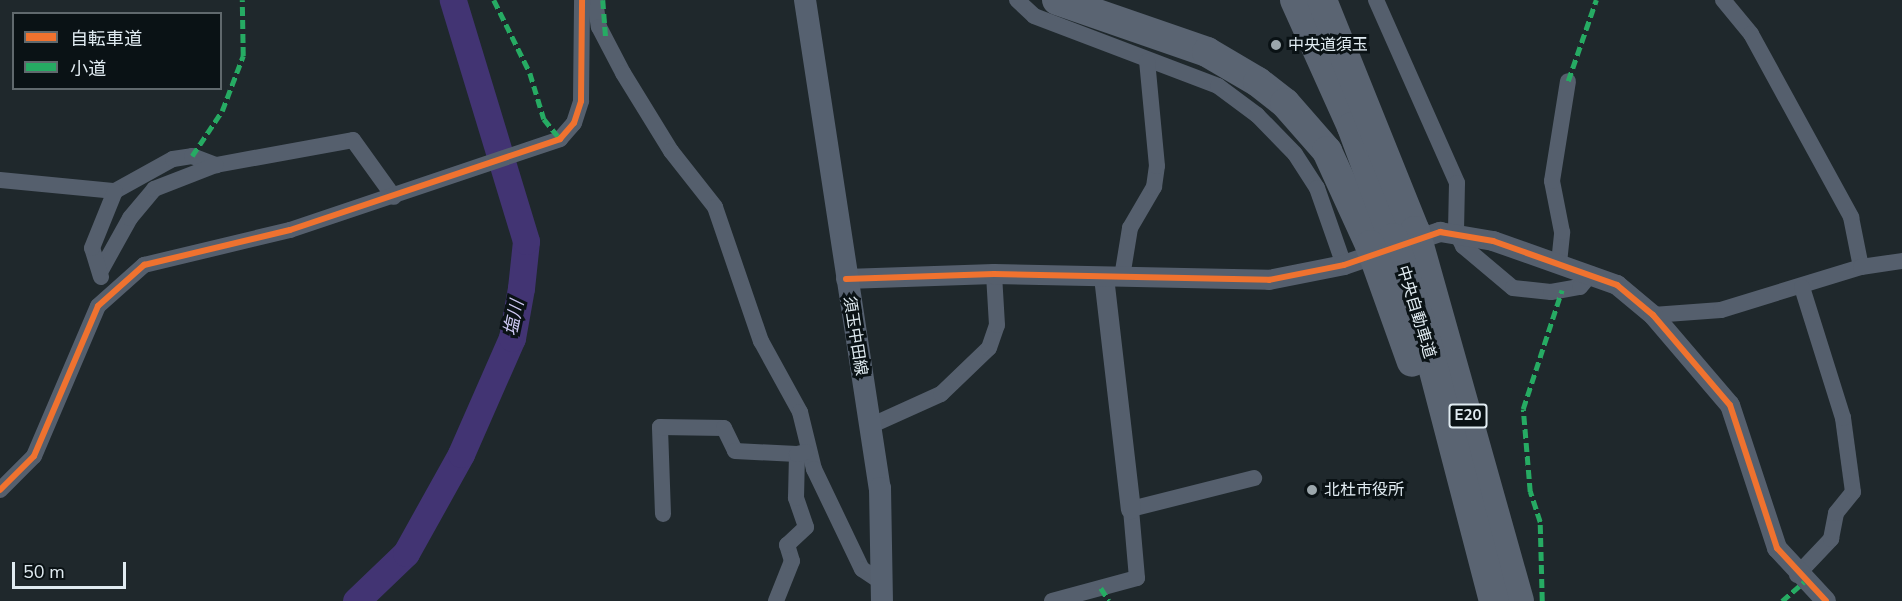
<!DOCTYPE html>
<html>
<head>
<meta charset="utf-8">
<style>
  body { margin:0 }
  #map { position:relative; width:1902px; height:601px; overflow:hidden; background:#1f282c; font-family:"Nunito Sans","Noto Sans JP",sans-serif }
  div>[style] { position:absolute }
  .river>* { height:27px; margin:-13.5px; padding:0 13.5px; transform-origin:13.5px; border-radius:13.5px; background:#423473 }
  .minor>* { height:16px; margin:-8px; padding:0 8px; transform-origin:8px; border-radius:8px; background:#555f6d }
  .tertiary>* { height:20px; margin:-10px; padding:0 10px; transform-origin:10px; border-radius:10px; background:#555f6d }
  .secondary>* { height:22px; margin:-11px; padding:0 11px; transform-origin:11px; border-radius:11px; background:#566170 }
  .motorway>* { height:30px; margin:-15px; padding:0 15px; transform-origin:15px; border-radius:15px; background:#5a6472 }
  .motorway-bridge>* { height:30px; margin:-15px; padding:0 15px; transform-origin:15px; border-radius:15px; background:#5a6472 }
  .quiet>* { height:4.5px; margin-top:-2.25px; transform-origin:0; background:repeating-linear-gradient(90deg,#26ab63 0 9px,transparent 0 13.5px) }
  .cycleway>* { height:6px; margin:-3px; padding:0 3px; transform-origin:3px; border-radius:3px; background:#ef722f }
  .dots>* { width:16px; height:16px; translate:-50% -50%; box-sizing:border-box; border:3px solid #0a1215; border-radius:50% }
  span { translate:-50% -50%; white-space:nowrap; text-align:center; line-height:1.15; -webkit-text-stroke:6px #0a1215; paint-order:stroke }
  .shield-label span { padding:2px 4px; background:#0a1215; border:2px solid; border-radius:4px; -webkit-text-stroke-width:0 }
  .shield-label { font-size:15px; color:#e0ebf1; font-weight:700 }
  .poi-label { font-size:16px; color:#e0ebf1 }
  .left { translate:0 -50%; text-align:left }
  .street-label { font-size:16px; color:#e0ebf1 }
  .water-label { font-size:18px; color:#cdc8f2; font-style:italic }
  .legend { position:absolute; left:12px; top:12px; width:210px; height:78px; box-sizing:border-box; background:#0a1215; border:2px solid #60696d; margin:0; padding:8px 10px; list-style:none; font-size:18px; color:#e0ebf1 }
  .legend li { display:flex; align-items:center; gap:12px; height:30px }
  .legend b { width:30px; border:2px solid #60696d }
  .scale { position:absolute; left:12px; top:562px; width:114px; height:27px; box-sizing:border-box; border:3px solid #e0ebf1; border-top:0; padding-left:8px; font-size:18px; line-height:21px; white-space:nowrap; color:#e0ebf1; -webkit-text-stroke:4px #0a1215; paint-order:stroke }
</style>
</head>
<body>
<div id="map">
  <div class="river">
    <i style="left:356px;top:601px;width:69px;rotate:-43.8deg"></i>
    <i style="left:406px;top:553px;width:113px;rotate:-60.9deg"></i>
    <i style="left:461px;top:454px;width:127px;rotate:-66.3deg"></i>
    <i style="left:512px;top:338px;width:51px;rotate:-79.8deg"></i>
    <i style="left:521px;top:288px;width:47px;rotate:-83.9deg"></i>
    <i style="left:526px;top:241px;width:252px;rotate:-106.9deg"></i>
  </div>
  <div class="minor">
    <i style="left:595px;top:0;width:27px;rotate:82deg"></i>
    <i style="left:599px;top:27px;width:52px;rotate:62.4deg"></i>
    <i style="left:623px;top:73px;width:92px;rotate:58.4deg"></i>
    <i style="left:671px;top:151px;width:71px;rotate:51.8deg"></i>
    <i style="left:715px;top:207px;width:142px;rotate:71.1deg"></i>
    <i style="left:761px;top:341px;width:81px;rotate:61.2deg"></i>
    <i style="left:800px;top:412px;width:59px;rotate:76.2deg"></i>
    <i style="left:814px;top:469px;width:111px;rotate:64.4deg"></i>
    <i style="left:862px;top:569px;width:23px;rotate:34deg"></i>
    <i style="left:1017px;top:0;width:23px;rotate:43deg"></i>
    <i style="left:1034px;top:16px;width:197px;rotate:20.8deg"></i>
    <i style="left:1218px;top:86px;width:49px;rotate:36.6deg"></i>
    <i style="left:1257px;top:115px;width:54px;rotate:45.7deg"></i>
    <i style="left:1295px;top:154px;width:40px;rotate:57.1deg"></i>
    <i style="left:1317px;top:188px;width:82px;rotate:70.7deg"></i>
    <i style="left:1376px;top:0;width:200px;rotate:66.1deg"></i>
    <i style="left:1457px;top:183px;width:49px;rotate:91.2deg"></i>
    <i style="left:1456px;top:232px;width:16px;rotate:63deg"></i>
    <i style="left:1463px;top:246px;width:65px;rotate:40deg"></i>
    <i style="left:1513px;top:288px;width:38px;rotate:6deg"></i>
    <i style="left:1551px;top:292px;width:29px;rotate:-10deg"></i>
    <i style="left:1580px;top:287px;width:17px;rotate:-50deg"></i>
    <i style="left:1723px;top:0;width:44px;rotate:50.5deg"></i>
    <i style="left:1751px;top:34px;width:209px;rotate:61.3deg"></i>
    <i style="left:1851px;top:217px;width:51px;rotate:78.7deg"></i>
    <i style="left:0;top:180px;width:116px;rotate:5.5deg"></i>
    <i style="left:115px;top:191px;width:66px;rotate:-28.9deg"></i>
    <i style="left:173px;top:159px;width:19px;rotate:-9deg"></i>
    <i style="left:192px;top:156px;width:26px;rotate:21deg"></i>
    <i style="left:216px;top:165px;width:139px;rotate:-10.3deg"></i>
    <i style="left:353px;top:140px;width:70px;rotate:54.3deg"></i>
    <i style="left:1559px;top:263px;width:31px;rotate:-84deg"></i>
    <i style="left:1562px;top:232px;width:52px;rotate:-101.1deg"></i>
    <i style="left:1552px;top:181px;width:101px;rotate:-80.9deg"></i>
    <i style="left:100px;top:272px;width:62px;rotate:-60.9deg"></i>
    <i style="left:130px;top:218px;width:38px;rotate:-50deg"></i>
    <i style="left:154px;top:189px;width:66px;rotate:-21.2deg"></i>
    <i style="left:101px;top:277px;width:30px;rotate:-107deg"></i>
    <i style="left:92px;top:248px;width:61px;rotate:-68deg"></i>
    <i style="left:1122px;top:277px;width:50px;rotate:-80.7deg"></i>
    <i style="left:1130px;top:228px;width:48px;rotate:-59.7deg"></i>
    <i style="left:1154px;top:187px;width:21px;rotate:-82deg"></i>
    <i style="left:1157px;top:166px;width:105px;rotate:-95.4deg"></i>
    <i style="left:1653px;top:315px;width:68px;rotate:-4.2deg"></i>
    <i style="left:1721px;top:310px;width:146px;rotate:-17.1deg"></i>
    <i style="left:1861px;top:267px;width:41px;rotate:-8.3deg"></i>
    <i style="left:870px;top:426px;width:78px;rotate:-24.3deg"></i>
    <i style="left:941px;top:394px;width:66px;rotate:-43.8deg"></i>
    <i style="left:989px;top:348px;width:24px;rotate:-71deg"></i>
    <i style="left:997px;top:325px;width:51px;rotate:-93.4deg"></i>
    <i style="left:0;top:490px;width:48px;rotate:-45deg"></i>
    <i style="left:34px;top:456px;width:163px;rotate:-66.9deg"></i>
    <i style="left:98px;top:306px;width:62px;rotate:-41.7deg"></i>
    <i style="left:144px;top:265px;width:150px;rotate:-13.5deg"></i>
    <i style="left:290px;top:230px;width:285px;rotate:-18.6deg"></i>
    <i style="left:560px;top:139px;width:21px;rotate:-49deg"></i>
    <i style="left:574px;top:123px;width:23px;rotate:-72deg"></i>
    <i style="left:581px;top:101px;width:101px;rotate:-89.4deg"></i>
    <i style="left:663px;top:514px;width:87px;rotate:-92deg"></i>
    <i style="left:660px;top:427px;width:64px;rotate:0.9deg"></i>
    <i style="left:724px;top:428px;width:25px;rotate:64deg"></i>
    <i style="left:735px;top:451px;width:62px;rotate:2.8deg"></i>
    <i style="left:1797px;top:575px;width:50px;rotate:-46.6deg"></i>
    <i style="left:1831px;top:539px;width:26px;rotate:-79deg"></i>
    <i style="left:1836px;top:513px;width:27px;rotate:-51deg"></i>
    <i style="left:1853px;top:492px;width:75px;rotate:-97.7deg"></i>
    <i style="left:1843px;top:418px;width:137px;rotate:-107.4deg"></i>
    <i style="left:776px;top:601px;width:43px;rotate:-68.2deg"></i>
    <i style="left:792px;top:561px;width:17px;rotate:-107deg"></i>
    <i style="left:787px;top:545px;width:26px;rotate:-43deg"></i>
    <i style="left:806px;top:527px;width:31px;rotate:-109deg"></i>
    <i style="left:796px;top:498px;width:44px;rotate:-88.7deg"></i>
    <i style="left:797px;top:454px;width:9px;rotate:-13deg"></i>
    <i style="left:1052px;top:601px;width:88px;rotate:-15.1deg"></i>
    <i style="left:1137px;top:578px;width:69px;rotate:-95deg"></i>
    <i style="left:1131px;top:509px;width:127px;rotate:-14.1deg"></i>
  </div>
  <div class="tertiary">
    <i style="left:1104px;top:277px;width:234px;rotate:83.4deg"></i>
    <i style="left:846px;top:279px;width:148px;rotate:-1.9deg"></i>
    <i style="left:994px;top:274px;width:275px;rotate:1.2deg"></i>
    <i style="left:1269px;top:280px;width:76px;rotate:-11.3deg"></i>
    <i style="left:1344px;top:265px;width:102px;rotate:-19deg"></i>
    <i style="left:1440px;top:232px;width:54px;rotate:9.6deg"></i>
    <i style="left:1493px;top:241px;width:132px;rotate:19.5deg"></i>
    <i style="left:1617px;top:285px;width:47px;rotate:39.8deg"></i>
    <i style="left:1653px;top:315px;width:118px;rotate:49.5deg"></i>
    <i style="left:1730px;top:405px;width:151px;rotate:71.8deg"></i>
    <i style="left:1777px;top:548px;width:72px;rotate:47.2deg"></i>
  </div>
  <div class="secondary">
    <i style="left:805px;top:0;width:494px;rotate:81.3deg"></i>
    <i style="left:880px;top:488px;width:113px;rotate:89deg"></i>
  </div>
  <div class="motorway">
    <i style="left:1057px;top:0;width:159px;rotate:19.1deg"></i>
    <i style="left:1207px;top:52px;width:59px;rotate:30.5deg"></i>
    <i style="left:1258px;top:82px;width:34px;rotate:38deg"></i>
    <i style="left:1285px;top:103px;width:64px;rotate:48.8deg"></i>
    <i style="left:1327px;top:151px;width:103px;rotate:65.4deg"></i>
    <i style="left:1295px;top:0;width:139px;rotate:65.8deg"></i>
    <i style="left:1352px;top:127px;width:118px;rotate:69.7deg"></i>
    <i style="left:1322px;top:0;width:249px;rotate:68.1deg"></i>
  </div>
  <div class="motorway-bridge">
    <i style="left:1415px;top:231px;width:384px;rotate:74.3deg"></i>
    <i style="left:1393px;top:238px;width:111px;rotate:72.2deg"></i>
    <i style="left:1427px;top:344px;width:266px;rotate:75.4deg"></i>
    <i style="left:1370px;top:245px;width:124px;rotate:70.3deg"></i>
  </div>
  <div class="quiet">
    <i style="left:494px;top:0;width:81px;rotate:63.7deg"></i>
    <i style="left:530px;top:73px;width:48px;rotate:73.1deg"></i>
    <i style="left:544px;top:119px;width:26px;rotate:51deg"></i>
    <i style="left:603px;top:0;width:40px;rotate:85.7deg"></i>
    <i style="left:1568px;top:81px;width:86px;rotate:-70.9deg"></i>
    <i style="left:192px;top:156px;width:54px;rotate:-56.3deg"></i>
    <i style="left:222px;top:111px;width:59px;rotate:-69.1deg"></i>
    <i style="left:243px;top:56px;width:56px;rotate:-91deg"></i>
    <i style="left:1101px;top:588px;width:15px;rotate:58deg"></i>
    <i style="left:1542px;top:601px;width:79px;rotate:-91.5deg"></i>
    <i style="left:1540px;top:522px;width:32px;rotate:-108deg"></i>
    <i style="left:1530px;top:492px;width:83px;rotate:-94.8deg"></i>
    <i style="left:1523px;top:409px;width:125px;rotate:-71.9deg"></i>
    <i style="left:1782px;top:601px;width:29px;rotate:-41deg"></i>
  </div>
  <div class="cycleway">
    <i style="left:846px;top:279px;width:148px;rotate:-1.9deg"></i>
    <i style="left:994px;top:274px;width:275px;rotate:1.2deg"></i>
    <i style="left:1269px;top:280px;width:76px;rotate:-11.3deg"></i>
    <i style="left:1344px;top:265px;width:102px;rotate:-19deg"></i>
    <i style="left:1440px;top:232px;width:54px;rotate:9.6deg"></i>
    <i style="left:1493px;top:241px;width:132px;rotate:19.5deg"></i>
    <i style="left:1617px;top:285px;width:47px;rotate:39.8deg"></i>
    <i style="left:1653px;top:315px;width:118px;rotate:49.5deg"></i>
    <i style="left:1730px;top:405px;width:151px;rotate:71.8deg"></i>
    <i style="left:1777px;top:548px;width:72px;rotate:47.2deg"></i>
    <i style="left:0;top:490px;width:48px;rotate:-45deg"></i>
    <i style="left:34px;top:456px;width:163px;rotate:-66.9deg"></i>
    <i style="left:98px;top:306px;width:62px;rotate:-41.7deg"></i>
    <i style="left:144px;top:265px;width:150px;rotate:-13.5deg"></i>
    <i style="left:290px;top:230px;width:285px;rotate:-18.6deg"></i>
    <i style="left:560px;top:139px;width:21px;rotate:-49deg"></i>
    <i style="left:574px;top:123px;width:23px;rotate:-72deg"></i>
    <i style="left:581px;top:101px;width:101px;rotate:-89.4deg"></i>
  </div>
  <div class="dots">
    <i style="left:1276px;top:45px;background:#9ca7ac"></i>
    <i style="left:1312px;top:490px;background:#9ca7ac"></i>
  </div>
  <div class="shield-label">
    <span style="left:1468px;top:416px">E20</span>
  </div>
  <div class="poi-label">
    <span class="left" style="left:1288px;top:45px">中央道須玉</span>
    <span class="left" style="left:1324px;top:490px">北杜市役所</span>
  </div>
  <div class="street-label">
    <span style="left:1416px;top:312px;rotate:73deg">中央自動車道</span>
    <span style="left:855px;top:336px;rotate:81deg">須玉中田線</span>
  </div>
  <div class="water-label">
    <span style="left:514px;top:318px;rotate:-78deg">塩川</span>
  </div>
  <ul class="legend">
  <li><b style="height:8px;background:#ef722f"></b>自転車道</li>
  <li><b style="height:8px;background:#26ab63"></b>小道</li>
  </ul>
  <div class="scale">50 m</div>
</div>
</body>
</html>
